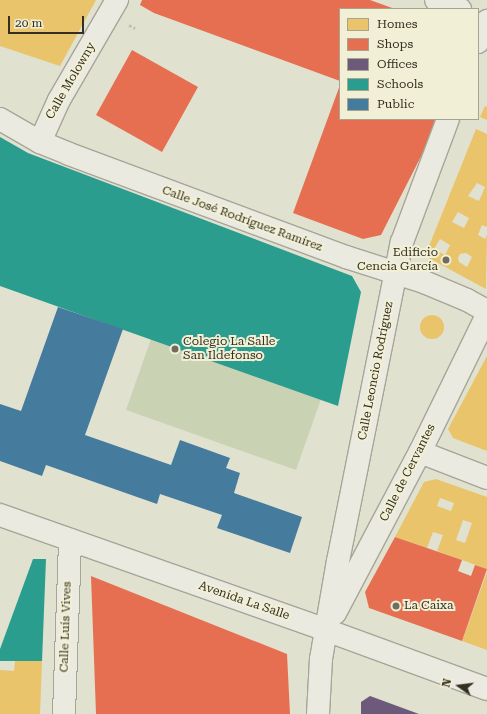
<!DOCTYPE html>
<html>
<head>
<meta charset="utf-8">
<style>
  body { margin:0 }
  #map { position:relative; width:487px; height:714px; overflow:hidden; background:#e1e1d0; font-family:"Roboto Serif",serif }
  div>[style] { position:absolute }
  .green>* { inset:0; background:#cad2b4 }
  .homes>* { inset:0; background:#e9c46a }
  .round { border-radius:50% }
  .shops>* { inset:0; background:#e76f51 }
  .offices>* { inset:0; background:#6d597a }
  .schools>* { inset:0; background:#2a9d8f }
  .public>* { inset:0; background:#457b9d }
  .path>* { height:2.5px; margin-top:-1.25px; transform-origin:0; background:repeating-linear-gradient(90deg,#c2c2b7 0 3px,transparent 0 5px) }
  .roads { filter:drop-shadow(1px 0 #a7a598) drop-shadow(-1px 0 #a7a598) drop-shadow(0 1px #a7a598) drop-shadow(0 -1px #a7a598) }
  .minor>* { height:22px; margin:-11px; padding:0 11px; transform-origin:11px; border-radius:11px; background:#eaeae0 }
  .secondary>* { height:22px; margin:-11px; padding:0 11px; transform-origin:11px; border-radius:11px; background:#eaeae0 }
  .dots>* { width:11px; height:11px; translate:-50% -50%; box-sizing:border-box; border:2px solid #f1f0d6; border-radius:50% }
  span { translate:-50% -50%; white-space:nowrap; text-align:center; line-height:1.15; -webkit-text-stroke:4px #f1f0d6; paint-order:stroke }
  .street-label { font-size:12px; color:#352f21 }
  .poi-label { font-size:12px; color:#352f21 }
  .right { translate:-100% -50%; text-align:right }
  .left { translate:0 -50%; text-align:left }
  .legend { position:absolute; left:339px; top:8px; width:140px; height:112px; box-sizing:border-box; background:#f1f0d6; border:1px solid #a6a38e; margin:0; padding:5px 7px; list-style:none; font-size:12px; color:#352f21 }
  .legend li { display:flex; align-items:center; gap:8px; height:20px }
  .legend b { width:20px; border:1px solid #a6a38e }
  .north { position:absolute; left:439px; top:666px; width:40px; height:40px; -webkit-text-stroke:3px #f1f0d6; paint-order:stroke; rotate:284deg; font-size:11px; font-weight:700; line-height:16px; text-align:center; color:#352f21 }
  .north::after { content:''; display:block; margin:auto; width:14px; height:18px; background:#352f21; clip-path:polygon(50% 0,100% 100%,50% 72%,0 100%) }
  .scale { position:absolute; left:8px; top:16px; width:76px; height:18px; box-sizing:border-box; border:2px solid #352f21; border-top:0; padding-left:5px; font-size:12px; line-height:14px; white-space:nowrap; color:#352f21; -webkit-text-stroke:3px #f1f0d6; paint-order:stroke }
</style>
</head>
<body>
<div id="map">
  <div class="green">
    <i style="clip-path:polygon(151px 339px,321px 399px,296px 470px,126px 410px)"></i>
  </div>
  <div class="homes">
    <i style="clip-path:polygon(0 0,96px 0,60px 66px,0 46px)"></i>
    <i style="clip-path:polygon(485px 106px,487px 107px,487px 120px,480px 117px)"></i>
    <i style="clip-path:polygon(evenodd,476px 129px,487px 134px,487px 227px,482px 225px,478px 235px,485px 239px,487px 235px,486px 289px,425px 256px,476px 129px,477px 183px,485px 187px,479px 201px,468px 196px,477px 183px,476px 129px,458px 212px,469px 218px,464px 228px,452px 222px,458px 212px,476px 129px,440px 239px,450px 245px,445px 255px,434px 249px,440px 239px,476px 129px,466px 253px,472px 257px,467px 267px,459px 262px,458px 258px,460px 254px,466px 253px)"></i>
    <i class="round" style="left:420px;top:315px;width:24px;height:24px"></i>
    <i style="clip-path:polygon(487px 356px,487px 451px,453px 438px,448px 429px)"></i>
    <i style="clip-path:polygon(evenodd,436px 479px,487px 497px,487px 569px,437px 551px,443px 535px,433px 532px,427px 548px,395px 537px,424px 482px,436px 479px,440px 498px,454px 503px,451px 511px,437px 506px,440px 498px,436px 479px,463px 520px,472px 523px,465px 543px,456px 540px,463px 520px)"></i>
    <i style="clip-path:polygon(487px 572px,487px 650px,462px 641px)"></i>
    <i style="clip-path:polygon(15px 661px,42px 661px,40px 714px,0 714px,0 670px,14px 671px)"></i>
  </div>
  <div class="shops">
    <i style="clip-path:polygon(142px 0,370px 0,395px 9px,340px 9px,340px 81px,154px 13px,140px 5px)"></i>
    <i style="clip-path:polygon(132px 50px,198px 87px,162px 152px,96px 115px)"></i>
    <i style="clip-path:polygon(340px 85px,340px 119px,440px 119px,381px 235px,363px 239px,293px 213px)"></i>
    <i style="clip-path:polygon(395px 537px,462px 560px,458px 571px,471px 576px,475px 565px,487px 569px,462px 641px,369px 608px,365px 592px)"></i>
    <i style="clip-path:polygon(91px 576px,287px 654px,290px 714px,96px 714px)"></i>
  </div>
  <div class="offices">
    <i style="clip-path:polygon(370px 696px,419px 714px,361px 714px,361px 702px)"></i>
  </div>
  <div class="schools">
    <i style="clip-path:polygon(0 137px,28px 153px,352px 276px,361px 292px,338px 406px,0 286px)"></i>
    <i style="clip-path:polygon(33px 559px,46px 559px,42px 661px,0 661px,0 649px)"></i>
  </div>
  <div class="public">
    <i style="clip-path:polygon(58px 307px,123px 329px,85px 435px,171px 465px,180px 440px,230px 458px,226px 468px,240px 473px,234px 493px,302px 517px,290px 553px,217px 528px,222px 515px,160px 494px,157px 504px,46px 465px,42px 476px,0 461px,0 404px,21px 411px)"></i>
  </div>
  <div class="path">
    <i style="left:129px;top:25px;width:7px;rotate:27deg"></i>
  </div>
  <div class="roads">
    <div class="minor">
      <i style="left:436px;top:0;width:26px;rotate:21deg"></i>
      <i style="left:478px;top:42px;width:23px;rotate:-67deg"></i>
      <i style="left:0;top:119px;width:46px;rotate:29.9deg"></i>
      <i style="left:40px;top:142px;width:31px;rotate:22deg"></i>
      <i style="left:69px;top:154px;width:296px;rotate:20.4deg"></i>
      <i style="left:346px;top:257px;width:82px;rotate:17.8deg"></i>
      <i style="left:424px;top:282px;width:47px;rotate:22.7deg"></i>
      <i style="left:467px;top:300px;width:23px;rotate:29deg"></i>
      <i style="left:40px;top:142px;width:46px;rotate:-65.7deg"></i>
      <i style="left:59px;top:100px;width:116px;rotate:-59.9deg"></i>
      <i style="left:420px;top:452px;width:72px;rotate:21.2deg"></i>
      <i style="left:335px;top:613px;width:182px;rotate:-62.2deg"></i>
      <i style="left:420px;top:452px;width:153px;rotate:-63.9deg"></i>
      <i style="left:64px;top:714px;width:174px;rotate:-88deg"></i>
      <i style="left:318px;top:714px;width:55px;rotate:-86.9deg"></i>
      <i style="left:321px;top:659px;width:99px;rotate:-80.2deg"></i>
      <i style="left:338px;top:561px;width:325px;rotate:-78.7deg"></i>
      <i style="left:402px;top:242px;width:131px;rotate:-69.5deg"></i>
    </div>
    <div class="secondary">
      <i style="left:0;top:515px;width:346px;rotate:19.4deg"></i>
      <i style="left:326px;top:630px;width:171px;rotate:20.1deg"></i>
    </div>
  </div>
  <div class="dots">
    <i style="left:446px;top:260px;background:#716d5e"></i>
    <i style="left:175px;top:349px;background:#716d5e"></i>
    <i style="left:396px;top:606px;background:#716d5e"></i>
  </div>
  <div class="street-label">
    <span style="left:71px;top:81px;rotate:-60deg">Calle Molowny</span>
    <span style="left:242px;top:219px;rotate:20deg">Calle José Rodríguez Ramírez</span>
    <span style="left:376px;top:371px;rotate:-79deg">Calle Leoncio Rodríguez</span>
    <span style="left:408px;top:473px;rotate:-63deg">Calle de Cervantes</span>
    <span style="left:244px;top:601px;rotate:19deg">Avenida La Salle</span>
    <span style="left:66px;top:627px;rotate:-88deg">Calle Luís Vives</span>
  </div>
  <div class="poi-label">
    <span class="right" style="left:438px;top:260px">Edificio<br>Cencia García</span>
    <span class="left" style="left:183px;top:349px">Colegio La Salle<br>San Ildefonso</span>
    <span class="left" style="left:404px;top:606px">La Caixa</span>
  </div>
  <ul class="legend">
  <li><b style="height:11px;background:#e9c46a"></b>Homes</li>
  <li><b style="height:11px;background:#e76f51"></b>Shops</li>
  <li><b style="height:11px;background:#6d597a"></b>Offices</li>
  <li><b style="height:11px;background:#2a9d8f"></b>Schools</li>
  <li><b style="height:11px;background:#457b9d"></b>Public</li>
  </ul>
  <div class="north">N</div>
  <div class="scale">20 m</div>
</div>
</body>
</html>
